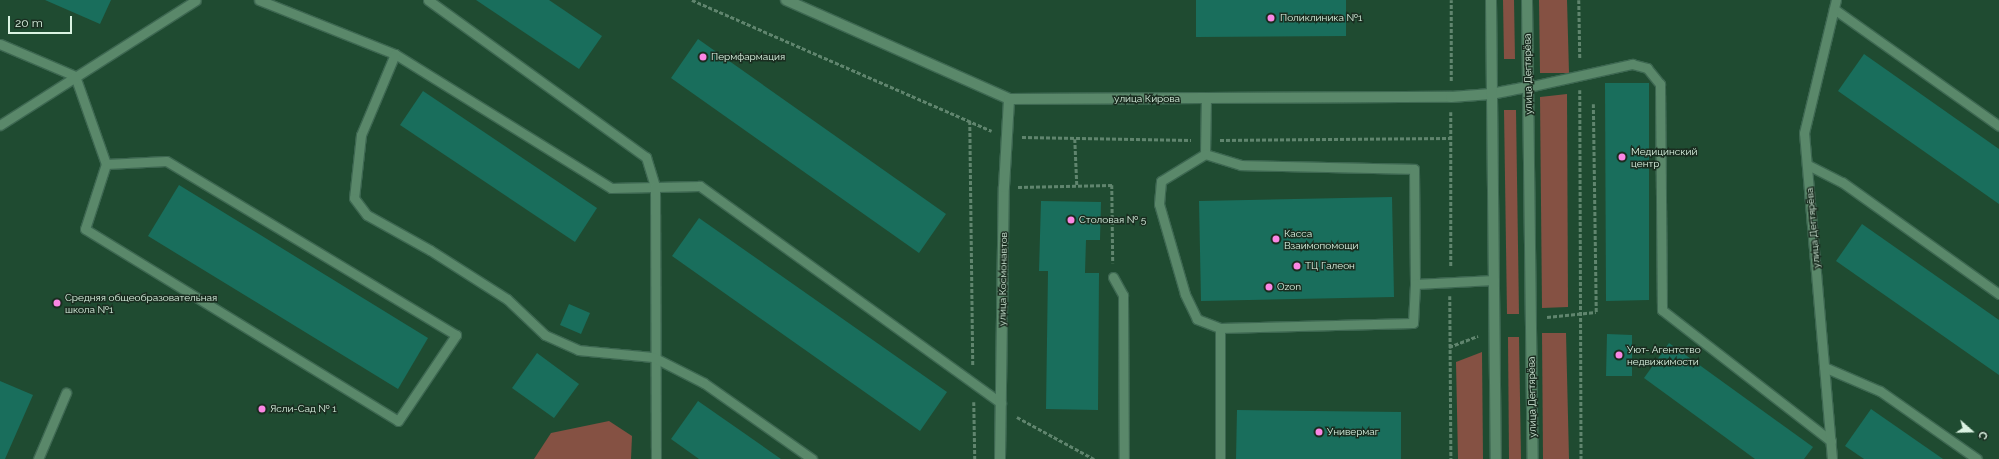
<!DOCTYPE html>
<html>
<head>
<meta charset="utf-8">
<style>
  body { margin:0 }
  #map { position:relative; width:1999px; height:459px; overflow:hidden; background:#1f4b31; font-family:Raleway,sans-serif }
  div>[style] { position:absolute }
  .green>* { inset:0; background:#855143 }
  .building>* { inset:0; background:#196e5c }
  .path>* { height:2.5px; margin-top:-1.25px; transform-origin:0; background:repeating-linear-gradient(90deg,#60856e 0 4px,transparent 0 6px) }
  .roads { filter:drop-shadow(1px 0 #3d6751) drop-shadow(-1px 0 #3d6751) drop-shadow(0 1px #3d6751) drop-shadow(0 -1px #3d6751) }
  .service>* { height:9px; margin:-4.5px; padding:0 4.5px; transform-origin:4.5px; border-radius:4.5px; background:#5a886a }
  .minor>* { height:10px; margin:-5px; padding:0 5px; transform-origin:5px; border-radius:5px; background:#5a886a }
  .tertiary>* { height:10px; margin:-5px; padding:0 5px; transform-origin:5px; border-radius:5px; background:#5a886a }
  .secondary>* { height:10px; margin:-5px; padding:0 5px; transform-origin:5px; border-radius:5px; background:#5a886a }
  .dots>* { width:11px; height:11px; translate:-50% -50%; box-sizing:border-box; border:2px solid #1a2d20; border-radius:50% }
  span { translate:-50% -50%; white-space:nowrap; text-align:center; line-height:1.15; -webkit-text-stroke:3px #1a2d20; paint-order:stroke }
  .poi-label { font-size:10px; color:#dbf3e2 }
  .left { translate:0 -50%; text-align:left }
  .street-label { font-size:10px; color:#dbf3e2 }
  .north { position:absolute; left:1951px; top:411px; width:40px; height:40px; -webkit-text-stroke:3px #1a2d20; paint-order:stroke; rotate:110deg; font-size:11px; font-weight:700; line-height:16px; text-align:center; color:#dbf3e2 }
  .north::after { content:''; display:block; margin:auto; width:14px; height:18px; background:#dbf3e2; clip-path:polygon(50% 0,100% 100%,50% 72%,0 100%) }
  .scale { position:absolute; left:8px; top:16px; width:64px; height:18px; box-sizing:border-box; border:2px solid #dbf3e2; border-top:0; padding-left:5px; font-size:12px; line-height:14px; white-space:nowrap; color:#dbf3e2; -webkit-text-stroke:3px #1a2d20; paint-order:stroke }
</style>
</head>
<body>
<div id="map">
  <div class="green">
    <i style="clip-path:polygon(1503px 0,1514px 0,1515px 59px,1504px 59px)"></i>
    <i style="clip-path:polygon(1539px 0,1567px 0,1569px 73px,1540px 73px)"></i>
    <i style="clip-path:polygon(1567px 94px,1568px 307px,1542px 308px,1540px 97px)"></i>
    <i style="clip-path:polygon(1504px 110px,1516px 110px,1519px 314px,1507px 314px)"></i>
    <i style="clip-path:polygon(1542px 333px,1566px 333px,1569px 459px,1543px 459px)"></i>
    <i style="clip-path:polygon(1508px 337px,1519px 337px,1521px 459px,1509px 459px)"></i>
    <i style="clip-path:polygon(1482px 352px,1483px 459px,1458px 459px,1456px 362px)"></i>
    <i style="clip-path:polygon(609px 421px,632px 436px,631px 459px,534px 459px,551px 433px)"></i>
  </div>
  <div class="building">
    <i style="clip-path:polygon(45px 0,111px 0,100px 24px)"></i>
    <i style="clip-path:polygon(476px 0,549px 0,602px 36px,579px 69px)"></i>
    <i style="clip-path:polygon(1196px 0,1346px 0,1346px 36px,1196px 37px)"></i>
    <i style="clip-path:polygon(698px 39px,946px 214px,919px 253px,671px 78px)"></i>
    <i style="clip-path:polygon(1864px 54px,1999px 149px,1999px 204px,1838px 91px)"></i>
    <i style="clip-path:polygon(1605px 83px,1649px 83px,1649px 300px,1606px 301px)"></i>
    <i style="clip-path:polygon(423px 91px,597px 208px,575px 242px,400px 125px)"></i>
    <i style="clip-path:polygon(179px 185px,428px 338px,398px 389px,148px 236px)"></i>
    <i style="clip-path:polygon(1392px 197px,1394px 297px,1201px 301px,1199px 201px)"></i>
    <i style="clip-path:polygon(1041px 201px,1101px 202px,1100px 240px,1086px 240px,1085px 273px,1099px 273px,1098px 410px,1046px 409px,1048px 271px,1039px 271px)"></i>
    <i style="clip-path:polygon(699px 218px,947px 392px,920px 431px,672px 256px)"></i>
    <i style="clip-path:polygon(1862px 224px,1999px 320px,1999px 375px,1836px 261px)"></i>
    <i style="clip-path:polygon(569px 304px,590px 313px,581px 334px,560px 325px)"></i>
    <i style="clip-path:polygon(1607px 334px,1632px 335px,1632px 376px,1606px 376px)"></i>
    <i style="clip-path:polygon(1669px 343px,1813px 447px,1804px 459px,1755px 459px,1644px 378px)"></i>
    <i style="clip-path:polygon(537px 353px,579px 384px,554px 418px,512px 388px)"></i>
    <i style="clip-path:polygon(0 381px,33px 395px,5px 459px,0 459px)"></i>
    <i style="clip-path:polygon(698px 401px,781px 459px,699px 459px,671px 439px)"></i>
    <i style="clip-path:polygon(1871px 409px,1943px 459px,1864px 459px,1845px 446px)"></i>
    <i style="clip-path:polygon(1237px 410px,1401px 412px,1401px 459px,1236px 459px)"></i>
  </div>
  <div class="path">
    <i style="left:692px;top:0;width:327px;rotate:23.6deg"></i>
    <i style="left:1579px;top:0;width:59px;rotate:89deg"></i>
    <i style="left:1451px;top:81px;width:81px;rotate:-90deg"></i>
    <i style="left:1580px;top:90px;width:369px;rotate:89.8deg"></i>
    <i style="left:1451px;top:112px;width:155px;rotate:90deg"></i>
    <i style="left:970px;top:121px;width:244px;rotate:89.3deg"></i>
    <i style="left:1022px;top:137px;width:169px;rotate:1deg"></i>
    <i style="left:1075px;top:139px;width:46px;rotate:87.5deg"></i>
    <i style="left:1220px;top:140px;width:230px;rotate:-0.5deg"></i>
    <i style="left:1018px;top:187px;width:94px;rotate:-1.2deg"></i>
    <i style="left:1112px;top:185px;width:78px;rotate:89.3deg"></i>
    <i style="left:1450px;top:296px;width:163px;rotate:89.6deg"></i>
    <i style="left:1547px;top:317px;width:49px;rotate:-5.8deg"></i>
    <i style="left:1596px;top:312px;width:208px;rotate:-90.8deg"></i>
    <i style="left:1449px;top:347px;width:31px;rotate:-21deg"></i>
    <i style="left:974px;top:402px;width:57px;rotate:89deg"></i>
    <i style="left:1017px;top:417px;width:88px;rotate:28.6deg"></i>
  </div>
  <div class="roads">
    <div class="service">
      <i style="left:259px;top:0;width:146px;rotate:21.7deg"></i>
      <i style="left:395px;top:54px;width:254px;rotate:31.8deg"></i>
      <i style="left:611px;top:188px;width:89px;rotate:-1.3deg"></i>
      <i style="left:700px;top:186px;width:371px;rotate:35.8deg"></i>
      <i style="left:428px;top:0;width:269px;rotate:35.8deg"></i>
      <i style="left:646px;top:157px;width:30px;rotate:73deg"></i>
      <i style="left:655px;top:186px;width:273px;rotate:89.8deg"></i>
      <i style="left:1834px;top:9px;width:202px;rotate:35.3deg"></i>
      <i style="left:0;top:44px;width:82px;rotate:23.1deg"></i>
      <i style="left:75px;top:76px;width:93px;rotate:70.6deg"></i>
      <i style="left:106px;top:164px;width:68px;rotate:107.9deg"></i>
      <i style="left:85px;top:229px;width:367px;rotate:31.5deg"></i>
      <i style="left:398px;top:421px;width:104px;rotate:-56deg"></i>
      <i style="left:456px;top:335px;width:338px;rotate:-149deg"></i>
      <i style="left:166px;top:161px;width:60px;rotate:177.1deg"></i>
      <i style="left:395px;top:54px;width:88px;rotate:112.8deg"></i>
      <i style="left:361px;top:135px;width:63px;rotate:96.3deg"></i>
      <i style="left:354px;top:198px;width:21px;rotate:53deg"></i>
      <i style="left:367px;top:215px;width:72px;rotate:29.1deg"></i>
      <i style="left:430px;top:250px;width:91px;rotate:32.5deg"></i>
      <i style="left:507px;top:299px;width:52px;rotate:43.5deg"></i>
      <i style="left:545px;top:335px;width:36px;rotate:24deg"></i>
      <i style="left:578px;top:350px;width:75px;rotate:5.3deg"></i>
      <i style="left:653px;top:357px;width:57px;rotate:27deg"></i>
      <i style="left:704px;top:383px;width:132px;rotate:35.1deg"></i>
      <i style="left:1528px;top:87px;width:107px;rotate:-12.5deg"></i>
      <i style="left:1632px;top:64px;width:16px;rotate:15deg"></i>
      <i style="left:1647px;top:68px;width:21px;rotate:51deg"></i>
      <i style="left:1660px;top:84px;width:226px;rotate:89.5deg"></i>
      <i style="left:1662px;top:310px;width:214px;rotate:37.8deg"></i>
      <i style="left:0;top:125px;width:232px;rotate:-32.5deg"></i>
      <i style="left:1205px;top:154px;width:55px;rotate:-89deg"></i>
      <i style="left:1808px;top:165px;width:38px;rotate:27deg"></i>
      <i style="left:1842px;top:182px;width:193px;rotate:35.5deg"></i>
      <i style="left:1113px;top:277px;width:21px;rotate:61deg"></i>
      <i style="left:1123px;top:295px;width:164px;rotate:89.7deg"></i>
      <i style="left:1220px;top:328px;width:25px;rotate:-159deg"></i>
      <i style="left:1197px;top:319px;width:28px;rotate:-116deg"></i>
      <i style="left:1185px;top:294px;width:94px;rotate:-106.1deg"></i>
      <i style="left:1159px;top:204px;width:23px;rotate:-85deg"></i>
      <i style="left:1161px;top:181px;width:52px;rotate:-31.5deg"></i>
      <i style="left:1205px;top:154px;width:38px;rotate:17deg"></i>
      <i style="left:1241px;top:165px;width:173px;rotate:1.3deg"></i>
      <i style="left:1414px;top:169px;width:115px;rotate:89.5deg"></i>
      <i style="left:1415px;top:284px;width:79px;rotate:-2.9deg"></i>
      <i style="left:1824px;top:367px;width:61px;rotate:23.2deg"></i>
      <i style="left:1880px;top:391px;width:118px;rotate:35deg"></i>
      <i style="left:38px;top:459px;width:72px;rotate:-67deg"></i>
      <i style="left:1220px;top:459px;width:131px;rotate:-90deg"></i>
      <i style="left:1220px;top:328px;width:193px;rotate:-1.5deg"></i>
      <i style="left:1413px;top:323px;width:39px;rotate:-87deg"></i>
      <i style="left:1832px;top:459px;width:327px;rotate:-94.9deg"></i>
      <i style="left:1804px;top:133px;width:137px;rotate:-76.5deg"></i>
    </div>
    <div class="minor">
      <i style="left:1000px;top:459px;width:272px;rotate:-89.2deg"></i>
      <i style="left:1004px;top:187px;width:88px;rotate:-86.7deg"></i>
    </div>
    <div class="tertiary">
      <i style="left:786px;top:0;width:244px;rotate:23.9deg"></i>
      <i style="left:1009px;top:99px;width:442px;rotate:-0.3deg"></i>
      <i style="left:1451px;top:97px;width:40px;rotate:-4.3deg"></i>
      <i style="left:1491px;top:94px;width:38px;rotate:-11deg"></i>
    </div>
    <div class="secondary">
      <i style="left:1491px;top:0;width:459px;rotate:89.4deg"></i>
      <i style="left:1527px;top:0;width:459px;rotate:89.3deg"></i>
    </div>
  </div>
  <div class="dots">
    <i style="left:1271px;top:18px;background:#fb86e4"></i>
    <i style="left:703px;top:57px;background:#fb86e4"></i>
    <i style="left:1622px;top:157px;background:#fb86e4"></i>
    <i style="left:1071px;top:220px;background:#fb86e4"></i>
    <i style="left:1276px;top:239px;background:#fb86e4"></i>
    <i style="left:1297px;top:266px;background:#fb86e4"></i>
    <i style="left:1269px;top:287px;background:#fb86e4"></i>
    <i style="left:57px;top:303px;background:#fb86e4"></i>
    <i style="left:1619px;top:355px;background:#fb86e4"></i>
    <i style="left:262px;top:409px;background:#fb86e4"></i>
    <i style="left:1319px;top:432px;background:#fb86e4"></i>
  </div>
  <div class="poi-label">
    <span class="left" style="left:1280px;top:18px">Поликлиника №1</span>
    <span class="left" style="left:711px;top:57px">Пермфармация</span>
    <span class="left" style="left:1631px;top:157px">Медицинский<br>центр</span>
    <span class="left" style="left:1079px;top:220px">Столовая № 5</span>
    <span class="left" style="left:1284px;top:239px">Касса<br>Взаимопомощи</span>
    <span class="left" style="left:1305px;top:266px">ТЦ Галеон</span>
    <span class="left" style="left:1277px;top:287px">Ozon</span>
    <span class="left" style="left:65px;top:303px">Средняя общеобразовательная<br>школа №1</span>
    <span class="left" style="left:1627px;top:355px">Уют- Агентство<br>недвижимости</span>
    <span class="left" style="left:270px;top:409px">Ясли-Сад № 1</span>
    <span class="left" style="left:1327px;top:432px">Универмаг</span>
  </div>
  <div class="street-label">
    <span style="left:1528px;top:74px;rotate:-91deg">улица Дегтярёва</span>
    <span style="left:1147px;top:99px">улица Кирова</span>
    <span style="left:1813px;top:228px;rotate:-95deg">улица Дегтярёва</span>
    <span style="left:1003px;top:279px;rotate:-89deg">улица Космонавтов</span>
    <span style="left:1532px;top:397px;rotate:-91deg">улица Дегтярёва</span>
  </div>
  <div class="north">С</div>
  <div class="scale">20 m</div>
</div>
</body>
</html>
